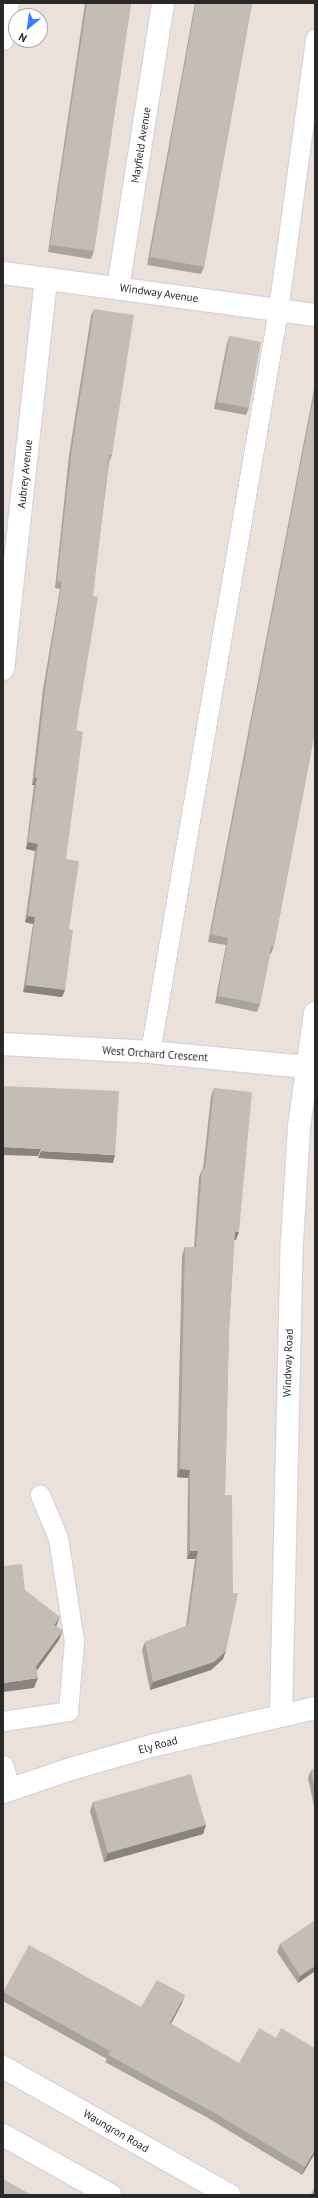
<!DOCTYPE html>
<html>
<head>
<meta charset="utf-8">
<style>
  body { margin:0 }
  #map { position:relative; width:318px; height:2198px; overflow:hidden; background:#ece1da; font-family:"PT Sans",sans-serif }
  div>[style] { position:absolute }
  .roads { filter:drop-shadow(1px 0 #cfd6e3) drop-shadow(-1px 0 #cfd6e3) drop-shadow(0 1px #cfd6e3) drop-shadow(0 -1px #cfd6e3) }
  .service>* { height:19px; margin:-9.5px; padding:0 9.5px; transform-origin:9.5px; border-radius:9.5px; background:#fff }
  .minor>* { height:22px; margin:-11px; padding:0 11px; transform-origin:11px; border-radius:11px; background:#fff }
  .secondary>* { height:22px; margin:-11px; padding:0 11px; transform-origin:11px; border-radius:11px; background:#fff }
  .wall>* { inset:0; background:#a9a39d }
  .shaded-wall>* { inset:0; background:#89847f }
  .building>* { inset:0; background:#c4bdb6 }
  span { translate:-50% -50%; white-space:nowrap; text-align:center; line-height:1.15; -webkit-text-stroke:3px #fff; paint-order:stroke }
  .street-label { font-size:11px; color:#292929 }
  .frame { position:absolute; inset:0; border:4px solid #292929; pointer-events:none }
  .north { position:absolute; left:8px; top:8px; width:40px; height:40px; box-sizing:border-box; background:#fff; border:1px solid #a9a9a9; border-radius:50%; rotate:209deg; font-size:11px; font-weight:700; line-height:16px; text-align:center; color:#292929 }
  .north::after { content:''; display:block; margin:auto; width:14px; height:18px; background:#347eff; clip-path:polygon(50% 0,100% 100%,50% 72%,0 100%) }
</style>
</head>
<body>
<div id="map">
  <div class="roads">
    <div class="service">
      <i style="left:3px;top:40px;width:37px;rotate:-81deg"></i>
      <i style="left:150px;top:1052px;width:753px;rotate:-80.21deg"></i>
      <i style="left:278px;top:310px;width:274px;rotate:-82.2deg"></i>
      <i style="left:3px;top:1721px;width:66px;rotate:-8.7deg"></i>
      <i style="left:68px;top:1711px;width:70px;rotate:-85.1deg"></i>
      <i style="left:74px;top:1641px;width:104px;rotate:-98.8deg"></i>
      <i style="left:58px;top:1538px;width:47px;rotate:-112.7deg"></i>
      <i style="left:3px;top:1765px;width:25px;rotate:72deg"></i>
    </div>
    <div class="minor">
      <i style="left:3px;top:273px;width:315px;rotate:7.7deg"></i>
      <i style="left:118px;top:288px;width:289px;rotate:-81deg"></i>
      <i style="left:3px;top:669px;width:392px;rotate:-83.7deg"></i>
      <i style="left:3px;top:1044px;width:147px;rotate:3.1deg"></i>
      <i style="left:150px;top:1052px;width:157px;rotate:5.5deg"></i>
      <i style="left:281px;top:1715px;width:473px;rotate:-88.7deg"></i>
      <i style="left:292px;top:1242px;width:115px;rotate:-86.5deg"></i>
      <i style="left:299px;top:1127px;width:115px;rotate:-82deg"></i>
      <i style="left:3px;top:1792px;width:75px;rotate:-18.7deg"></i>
      <i style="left:74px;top:1768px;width:84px;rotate:-15.9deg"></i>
      <i style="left:155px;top:1745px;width:164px;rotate:-13deg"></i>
    </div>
    <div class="secondary">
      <i style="left:3px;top:2067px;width:260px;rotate:29.5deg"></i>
      <i style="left:3px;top:2135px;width:123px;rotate:29.3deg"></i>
    </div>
  </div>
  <div class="wall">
    <i style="clip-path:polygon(85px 3px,131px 3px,94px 251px,91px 259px,48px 252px)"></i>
    <i style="clip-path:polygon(195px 3px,252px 3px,204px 267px,201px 274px,147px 265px)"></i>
    <i style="clip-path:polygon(94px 309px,112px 455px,109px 462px,76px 730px,66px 859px,69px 929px,65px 990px,62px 997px,23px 992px,33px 924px,25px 922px,35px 851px,26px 849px,34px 785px,32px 785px,43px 689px,60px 589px,55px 588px,69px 455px,91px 316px)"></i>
    <i style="clip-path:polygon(230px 336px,249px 408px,246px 415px,214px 409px,227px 343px)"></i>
    <i style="clip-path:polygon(315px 384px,315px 731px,274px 946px,271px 954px,270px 954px,260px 1004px,257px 1012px,215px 1003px,226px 945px,208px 942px)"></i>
    <i style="clip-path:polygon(214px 1088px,236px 1240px,234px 1240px,229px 1329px,225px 1495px,223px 1659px,211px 1670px,150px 1690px,142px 1650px,145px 1642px,186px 1626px,195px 1559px,187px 1559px,188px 1478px,177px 1477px,182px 1255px,185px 1247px,194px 1247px,199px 1177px,202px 1169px,203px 1169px,211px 1096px)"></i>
    <i style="clip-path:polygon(315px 1769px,315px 1811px,308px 1778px,311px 1770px)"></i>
    <i style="clip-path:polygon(93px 1802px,206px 1825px,203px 1834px,104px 1862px,90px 1811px)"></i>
    <i style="clip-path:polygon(280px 1944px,315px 1971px,298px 1983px,277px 1952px)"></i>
    <i style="clip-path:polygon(3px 1991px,141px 2007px,182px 2003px,171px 2024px,315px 2153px,302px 2175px,208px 2118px,105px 2062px,107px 2059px,3px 2001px)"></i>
    <i style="clip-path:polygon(315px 2186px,315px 2195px,311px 2195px,312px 2192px)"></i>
  </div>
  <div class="shaded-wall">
    <i style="clip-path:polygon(35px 778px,37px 778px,34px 785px,32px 785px)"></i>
    <i style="clip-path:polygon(28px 842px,38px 844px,35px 851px,26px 849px)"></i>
    <i style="clip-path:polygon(28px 916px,35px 917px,33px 924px,25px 922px)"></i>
    <i style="clip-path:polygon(26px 985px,65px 990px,62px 997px,23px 992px)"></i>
    <i style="clip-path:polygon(3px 1147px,41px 1149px,38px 1156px,3px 1155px)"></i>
    <i style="clip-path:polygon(41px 1151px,115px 1155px,113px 1163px,38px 1158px)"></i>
    <i style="clip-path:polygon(235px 1232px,239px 1232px,236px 1240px,232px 1240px)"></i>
    <i style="clip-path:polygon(180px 1469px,190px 1470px,188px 1478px,177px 1477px)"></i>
    <i style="clip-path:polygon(190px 1551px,198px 1551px,195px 1559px,187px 1559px)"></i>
    <i style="clip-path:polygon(60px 1617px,56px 1627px,54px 1625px)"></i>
    <i style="clip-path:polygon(63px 1630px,59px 1640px,33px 1676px,36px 1666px)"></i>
    <i style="clip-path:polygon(226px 1651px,223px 1659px,211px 1670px,150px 1690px,153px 1682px)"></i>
    <i style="clip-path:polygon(38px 1678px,34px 1688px,3px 1692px,3px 1683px)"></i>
    <i style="clip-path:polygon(206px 1825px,203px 1834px,104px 1862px,108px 1853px)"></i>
    <i style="clip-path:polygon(315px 1966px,315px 1971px,298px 1983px,300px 1976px)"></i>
    <i style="clip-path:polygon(185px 1995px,182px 2003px,167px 2031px,170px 2023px)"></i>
    <i style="clip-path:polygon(315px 2150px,315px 2153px,302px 2175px,305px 2167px)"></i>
  </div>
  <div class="building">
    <i style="clip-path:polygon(87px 3px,131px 3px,94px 251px,50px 245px)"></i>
    <i style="clip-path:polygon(196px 3px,252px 3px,204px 267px,150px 257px)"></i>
    <i style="clip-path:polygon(94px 309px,134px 315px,112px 455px,109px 455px,93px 596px,98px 597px,76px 730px,83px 732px,66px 859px,79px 861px,69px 929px,73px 930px,65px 990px,26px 985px,35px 917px,28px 916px,38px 844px,28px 842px,37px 778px,35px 778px,46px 682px,62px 582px,57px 581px,72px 448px)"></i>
    <i style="clip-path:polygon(230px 336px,261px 342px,249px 408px,217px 402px)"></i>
    <i style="clip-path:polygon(315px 390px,315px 731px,274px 946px,271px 946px,260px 1004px,218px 996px,228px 938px,211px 934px)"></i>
    <i style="clip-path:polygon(3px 1086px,119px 1091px,115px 1155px,41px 1151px,41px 1149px,3px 1147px)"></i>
    <i style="clip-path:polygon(214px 1088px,252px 1092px,239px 1232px,235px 1232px,229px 1329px,225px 1495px,232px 1495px,233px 1593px,238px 1593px,226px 1651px,214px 1662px,153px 1682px,145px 1642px,188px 1625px,198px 1551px,190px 1551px,190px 1470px,180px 1469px,185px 1247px,196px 1247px,202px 1169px,205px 1169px)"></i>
    <i style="clip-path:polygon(22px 1564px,25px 1590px,60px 1617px,54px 1625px,63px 1630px,36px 1666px,38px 1678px,3px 1683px,3px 1566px)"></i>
    <i style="clip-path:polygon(315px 1769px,315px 1792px,311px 1770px)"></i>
    <i style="clip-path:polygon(191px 1774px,206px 1825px,108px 1853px,93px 1802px)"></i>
    <i style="clip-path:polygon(315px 1920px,315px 1966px,300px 1976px,280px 1944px)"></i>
    <i style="clip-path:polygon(29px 1945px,141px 2007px,157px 1980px,185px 1995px,170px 2023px,239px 2063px,259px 2028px,276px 2038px,281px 2028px,315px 2048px,315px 2150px,305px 2167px,211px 2111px,108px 2055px,110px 2051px,3px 1992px)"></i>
    <i style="clip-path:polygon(3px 2179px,28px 2193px,32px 2195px,3px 2195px)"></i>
    <i style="clip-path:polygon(315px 2186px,315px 2193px,312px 2192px)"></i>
  </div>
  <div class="street-label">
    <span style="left:141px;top:145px;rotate:-81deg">Mayfield Avenue</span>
    <span style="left:159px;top:293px;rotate:8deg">Windway Avenue</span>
    <span style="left:25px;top:474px;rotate:-84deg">Aubrey Avenue</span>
    <span style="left:155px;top:1054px;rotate:4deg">West Orchard Crescent</span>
    <span style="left:288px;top:1363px;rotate:-88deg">Windway Road</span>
    <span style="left:158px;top:1745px;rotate:-15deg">Ely Road</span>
    <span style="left:116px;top:2131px;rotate:30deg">Waungron Road</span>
  </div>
  <div class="frame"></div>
  <div class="north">N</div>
</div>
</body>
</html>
